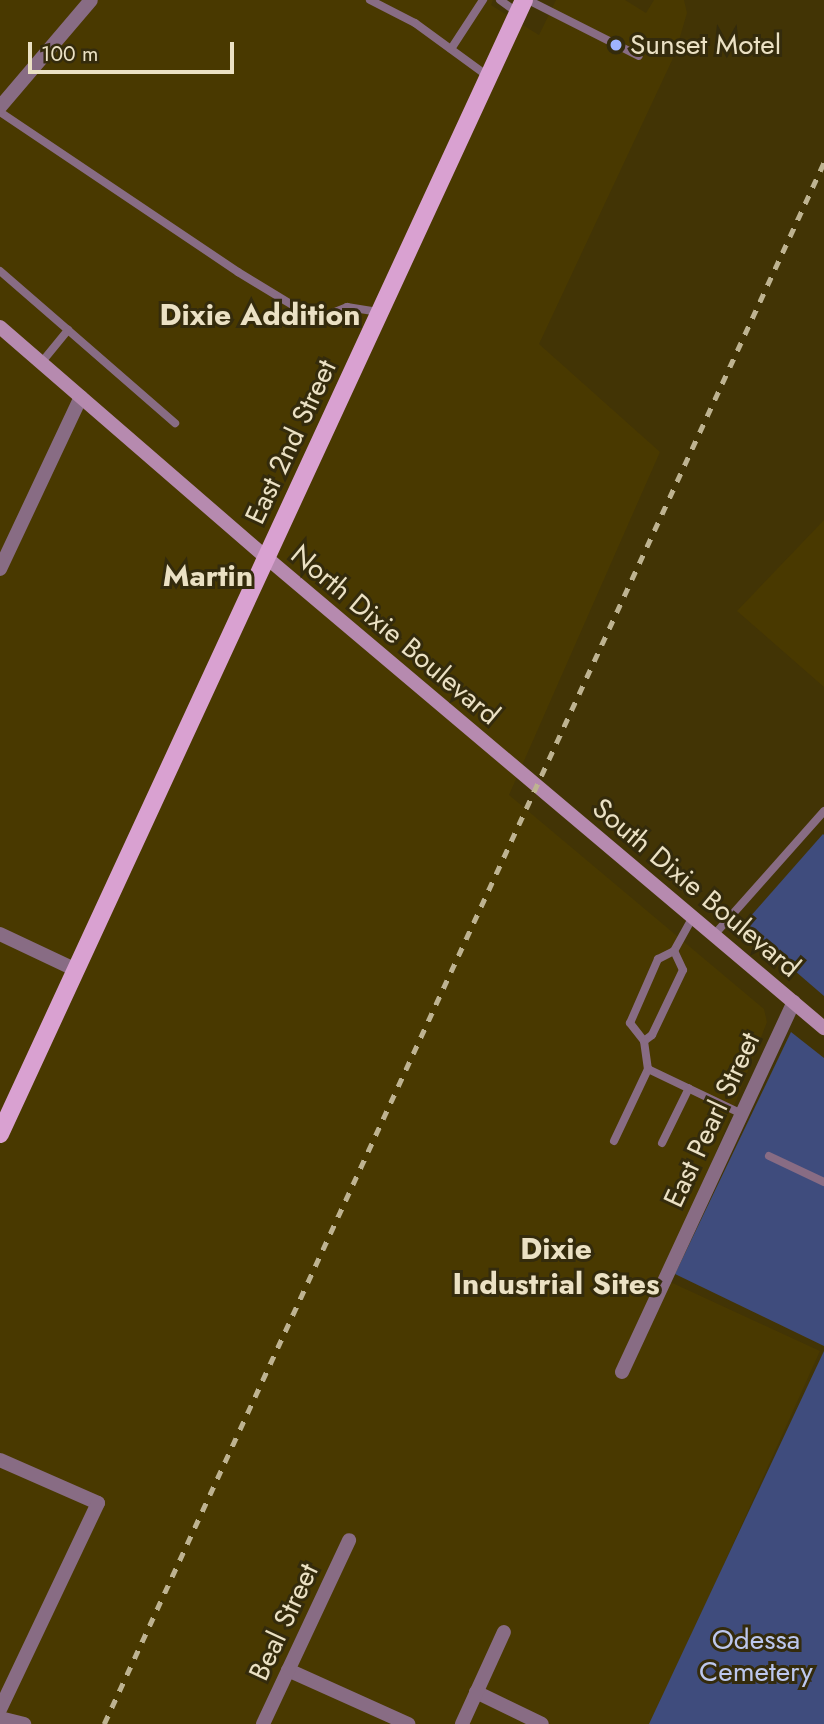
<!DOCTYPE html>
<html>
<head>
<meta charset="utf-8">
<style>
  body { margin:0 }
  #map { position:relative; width:824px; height:1724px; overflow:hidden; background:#423405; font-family:Jost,sans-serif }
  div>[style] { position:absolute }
  .built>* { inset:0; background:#493900 }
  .green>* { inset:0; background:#3f4c7d }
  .service>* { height:8px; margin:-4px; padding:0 4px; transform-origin:4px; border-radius:4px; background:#886c84 }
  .minor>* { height:14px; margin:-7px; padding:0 7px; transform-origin:7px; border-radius:7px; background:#886c84 }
  .tertiary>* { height:14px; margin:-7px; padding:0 7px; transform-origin:7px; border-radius:7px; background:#886c84 }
  .secondary>* { height:14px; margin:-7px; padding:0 7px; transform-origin:7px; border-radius:7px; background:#b68aaf }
  .primary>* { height:18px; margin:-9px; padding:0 9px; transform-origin:9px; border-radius:9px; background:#d9a1d1 }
  .rail>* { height:4.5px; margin-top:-2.25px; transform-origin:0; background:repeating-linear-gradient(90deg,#beb391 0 9px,transparent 0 18px) }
  .dots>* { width:19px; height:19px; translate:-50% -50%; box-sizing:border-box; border:4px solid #342b0c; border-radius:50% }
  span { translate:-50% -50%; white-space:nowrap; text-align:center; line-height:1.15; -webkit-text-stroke:6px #342b0c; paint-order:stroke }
  .poi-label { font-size:28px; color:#ebe1c4 }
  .left { translate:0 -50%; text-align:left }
  .street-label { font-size:28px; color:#ebe1c4 }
  .park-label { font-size:28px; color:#bcc7ee }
  .neighbourhood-label { font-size:30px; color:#ebe1c4; font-weight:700 }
  .scale { position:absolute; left:28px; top:42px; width:206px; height:32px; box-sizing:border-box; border:4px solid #ebe1c4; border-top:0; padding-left:9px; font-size:21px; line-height:24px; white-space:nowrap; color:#ebe1c4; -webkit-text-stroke:5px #342b0c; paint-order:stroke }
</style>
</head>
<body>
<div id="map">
  <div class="built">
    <i style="clip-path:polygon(0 0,493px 0,491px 5px,539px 35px,556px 0,625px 0,646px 13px,654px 0,684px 0,687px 13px,675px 54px,539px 344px,660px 452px,509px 795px,764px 1009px,767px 1022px,666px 1280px,820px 1351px,652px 1724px,0 1724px)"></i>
    <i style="clip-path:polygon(824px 520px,824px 687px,737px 611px)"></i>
  </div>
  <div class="green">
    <i style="clip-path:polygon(823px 834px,824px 835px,824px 996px,751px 933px,749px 918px)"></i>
    <i style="clip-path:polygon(791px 1032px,824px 1058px,824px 1346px,675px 1274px)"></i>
    <i style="clip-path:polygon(824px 1351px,824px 1724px,649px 1724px)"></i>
  </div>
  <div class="service">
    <i style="left:370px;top:0;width:51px;rotate:27.1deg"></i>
    <i style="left:415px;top:23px;width:92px;rotate:36.1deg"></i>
    <i style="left:500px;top:0;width:22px;rotate:36deg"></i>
    <i style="left:528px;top:0;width:124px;rotate:26.8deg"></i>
    <i style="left:451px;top:49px;width:59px;rotate:-56.9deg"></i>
    <i style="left:0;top:112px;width:287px;rotate:33.9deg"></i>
    <i style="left:238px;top:272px;width:87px;rotate:31.3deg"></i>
    <i style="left:312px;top:317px;width:13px;rotate:-4deg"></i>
    <i style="left:325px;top:316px;width:24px;rotate:-22deg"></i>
    <i style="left:347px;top:307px;width:33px;rotate:9deg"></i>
    <i style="left:0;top:271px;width:90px;rotate:40.9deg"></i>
    <i style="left:41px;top:363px;width:43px;rotate:-50.7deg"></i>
    <i style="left:68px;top:330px;width:142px;rotate:41deg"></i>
    <i style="left:714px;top:935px;width:166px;rotate:-48.4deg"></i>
    <i style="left:674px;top:951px;width:39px;rotate:-61deg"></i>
    <i style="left:644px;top:1041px;width:10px;rotate:-37deg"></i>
    <i style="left:652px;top:1035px;width:72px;rotate:-64.5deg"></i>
    <i style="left:683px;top:970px;width:21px;rotate:-115deg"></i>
    <i style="left:674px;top:951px;width:18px;rotate:153deg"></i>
    <i style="left:658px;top:959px;width:70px;rotate:113.6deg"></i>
    <i style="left:630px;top:1023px;width:23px;rotate:52deg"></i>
    <i style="left:644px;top:1041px;width:28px;rotate:82deg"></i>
    <i style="left:614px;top:1141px;width:80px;rotate:-64.7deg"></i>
    <i style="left:648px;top:1069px;width:104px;rotate:25.6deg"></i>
    <i style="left:662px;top:1143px;width:61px;rotate:-63.9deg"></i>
    <i style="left:769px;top:1156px;width:61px;rotate:25.3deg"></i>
  </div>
  <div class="minor">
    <i style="left:0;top:107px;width:140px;rotate:-49.6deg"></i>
    <i style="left:0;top:934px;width:84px;rotate:25.3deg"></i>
    <i style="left:622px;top:1372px;width:408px;rotate:-65.1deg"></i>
    <i style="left:0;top:1460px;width:107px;rotate:23.7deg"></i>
    <i style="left:98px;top:1503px;width:228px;rotate:115.4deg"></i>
    <i style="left:288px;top:1670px;width:132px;rotate:24.2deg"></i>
    <i style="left:476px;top:1692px;width:73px;rotate:25.9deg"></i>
    <i style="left:263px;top:1724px;width:203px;rotate:-64.9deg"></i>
    <i style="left:462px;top:1724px;width:101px;rotate:-65.5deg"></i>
  </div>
  <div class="tertiary">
    <i style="left:0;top:569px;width:190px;rotate:-64.8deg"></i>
    <i style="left:0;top:1718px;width:25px;rotate:14deg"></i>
  </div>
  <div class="secondary">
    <i style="left:0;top:327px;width:353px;rotate:40.9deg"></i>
    <i style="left:267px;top:558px;width:729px;rotate:40.16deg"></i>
  </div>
  <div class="primary">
    <i style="left:0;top:1134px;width:1249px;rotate:-65.2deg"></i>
  </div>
  <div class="rail">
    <i style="left:104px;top:1724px;width:1720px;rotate:-65.25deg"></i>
  </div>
  <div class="dots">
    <i style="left:616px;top:45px;background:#9fb3fd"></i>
  </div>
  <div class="poi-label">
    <span class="left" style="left:630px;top:45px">Sunset Motel</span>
  </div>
  <div class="street-label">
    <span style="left:291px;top:442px;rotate:-65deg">East 2nd Street</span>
    <span style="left:395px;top:635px;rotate:40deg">North Dixie Boulevard</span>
    <span style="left:696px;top:888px;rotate:40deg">South Dixie Boulevard</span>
    <span style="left:712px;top:1120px;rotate:-65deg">East Pearl Street</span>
    <span style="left:284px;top:1622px;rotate:-65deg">Beal Street</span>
  </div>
  <div class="park-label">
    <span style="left:756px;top:1656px">Odessa<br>Cemetery</span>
  </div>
  <div class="neighbourhood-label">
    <span style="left:260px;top:315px">Dixie Addition</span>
    <span style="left:208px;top:576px">Martin</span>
    <span style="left:556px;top:1266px">Dixie<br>Industrial Sites</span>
  </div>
  <div class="scale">100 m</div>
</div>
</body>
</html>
